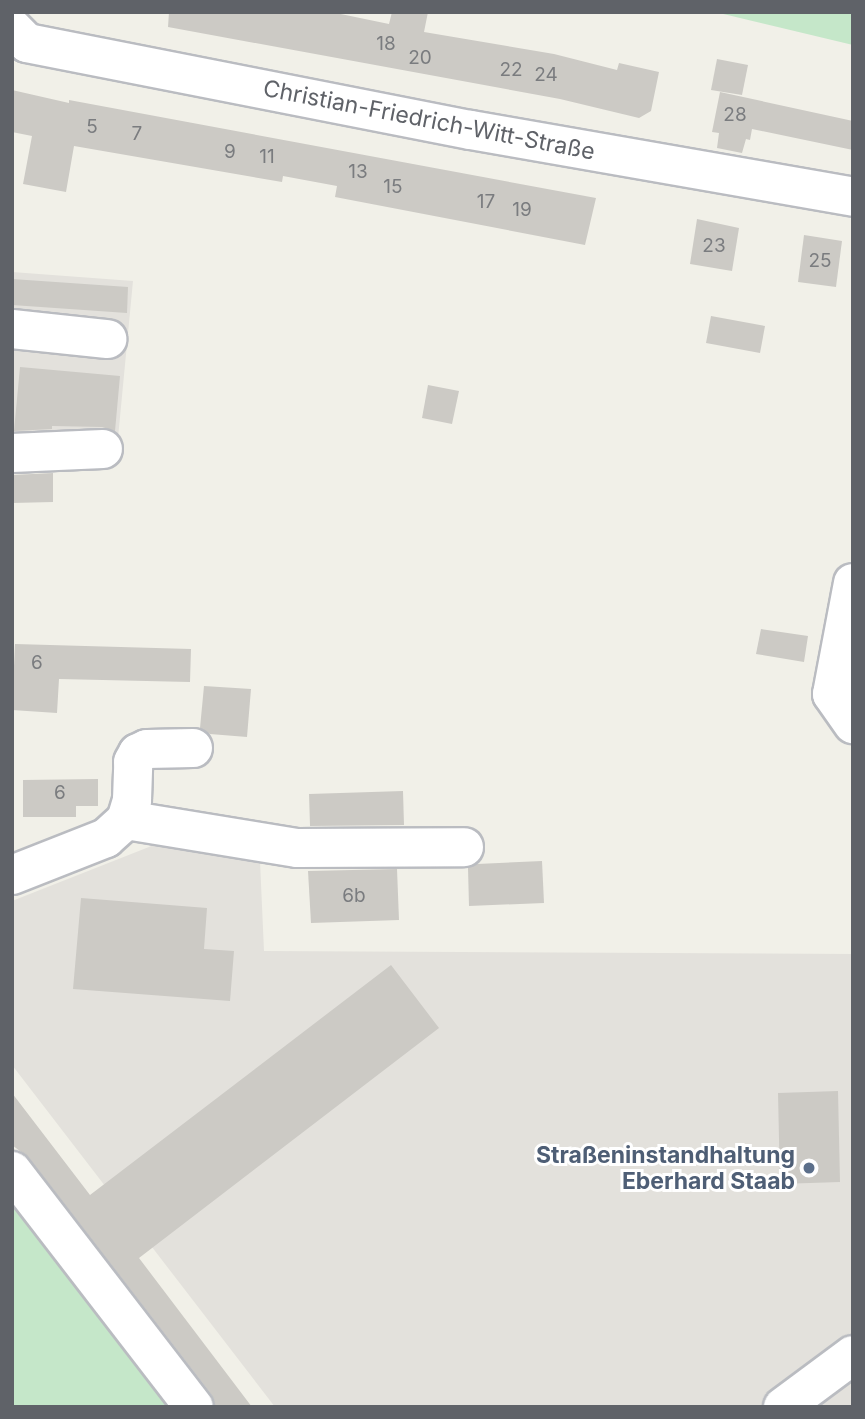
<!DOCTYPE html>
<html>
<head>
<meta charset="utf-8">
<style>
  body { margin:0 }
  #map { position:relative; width:865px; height:1419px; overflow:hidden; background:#f1f0e8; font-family:Inter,sans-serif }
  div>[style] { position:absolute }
  .industrial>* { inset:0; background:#e3e1dc }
  .green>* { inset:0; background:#c5e7c9 }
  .building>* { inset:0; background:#cccac5 }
  .roads { filter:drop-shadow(2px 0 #babcc1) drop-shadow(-2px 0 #babcc1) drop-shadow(0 2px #babcc1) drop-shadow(0 -2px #babcc1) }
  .minor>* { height:38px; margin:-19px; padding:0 19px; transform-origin:19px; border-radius:19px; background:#fff }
  .dots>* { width:19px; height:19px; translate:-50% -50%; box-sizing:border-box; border:4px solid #fff; border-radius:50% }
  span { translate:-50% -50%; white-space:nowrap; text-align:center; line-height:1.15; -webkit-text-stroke:6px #fff; paint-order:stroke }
  .number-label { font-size:19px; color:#7a7c7f }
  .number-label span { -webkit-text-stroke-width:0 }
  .street-label { font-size:23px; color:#5f6268 }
  .service-label { font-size:23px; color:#4e5e75; font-weight:700 }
  .right { translate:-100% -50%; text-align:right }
  .frame { position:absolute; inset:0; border:14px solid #5f6268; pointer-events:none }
</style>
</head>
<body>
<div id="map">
  <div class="industrial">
    <i style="clip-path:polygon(12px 272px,133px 281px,116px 459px,12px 462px)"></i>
    <i style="clip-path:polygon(154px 845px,260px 861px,264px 951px,853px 954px,853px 1407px,275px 1407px,12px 1065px,12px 901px)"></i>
  </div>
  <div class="green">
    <i style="clip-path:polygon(715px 12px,853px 12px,853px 45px)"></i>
    <i style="clip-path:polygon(12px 1193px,176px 1407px,12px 1407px)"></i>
  </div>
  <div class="building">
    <i style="clip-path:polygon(169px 12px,331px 12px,389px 24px,392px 12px,428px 12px,424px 32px,554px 54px,617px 70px,619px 63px,659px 72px,651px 111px,639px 118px,560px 99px,168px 27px)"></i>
    <i style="clip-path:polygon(717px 59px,748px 65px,742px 95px,711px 90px)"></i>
    <i style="clip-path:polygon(12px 90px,69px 103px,69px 100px,596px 198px,585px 245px,335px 197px,337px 186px,283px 176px,282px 182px,74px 146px,66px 192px,23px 184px,32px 136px,12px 132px)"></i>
    <i style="clip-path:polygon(720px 92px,853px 121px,853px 150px,752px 129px,750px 140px,746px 139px,742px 153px,717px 148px,719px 133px,712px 132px)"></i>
    <i style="clip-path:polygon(697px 219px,739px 228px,732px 271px,690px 264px)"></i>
    <i style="clip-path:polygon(804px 235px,842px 241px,836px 287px,798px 282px)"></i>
    <i style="clip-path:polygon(12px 279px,128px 287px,127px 313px,12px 305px)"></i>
    <i style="clip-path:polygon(711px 316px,765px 326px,760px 353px,706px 343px)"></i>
    <i style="clip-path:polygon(20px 367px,120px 376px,115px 431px,102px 427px,52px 426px,52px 429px,14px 431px)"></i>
    <i style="clip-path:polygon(428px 385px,459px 391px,452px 424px,422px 418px)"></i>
    <i style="clip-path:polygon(53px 473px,53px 502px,12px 503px,12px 475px)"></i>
    <i style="clip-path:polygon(761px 629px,808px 636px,804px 662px,756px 654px)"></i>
    <i style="clip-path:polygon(15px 644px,191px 649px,190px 682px,59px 679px,57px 713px,12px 710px)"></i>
    <i style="clip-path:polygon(204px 686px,251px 689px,247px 737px,210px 734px,200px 728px)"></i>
    <i style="clip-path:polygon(98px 779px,98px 806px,76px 806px,76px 817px,23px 817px,23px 780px)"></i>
    <i style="clip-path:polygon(403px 791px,404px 825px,310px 826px,309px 794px)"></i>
    <i style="clip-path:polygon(542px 861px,544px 903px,469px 906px,468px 868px,477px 864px)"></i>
    <i style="clip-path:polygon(397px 869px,399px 920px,311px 923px,308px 871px)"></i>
    <i style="clip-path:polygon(81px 898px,207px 908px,204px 949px,234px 951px,230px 1001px,73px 989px)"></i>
    <i style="clip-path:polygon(391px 965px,439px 1028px,139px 1258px,252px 1407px,215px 1407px,211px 1394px,29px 1158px,12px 1145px,12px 1093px,90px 1195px)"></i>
    <i style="clip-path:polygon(838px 1091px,840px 1182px,780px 1184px,778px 1093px)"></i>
  </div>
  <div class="roads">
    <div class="minor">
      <i style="left:12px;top:28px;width:21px;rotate:45deg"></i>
      <i style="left:27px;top:43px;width:452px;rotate:11.1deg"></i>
      <i style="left:471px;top:130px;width:388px;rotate:9.9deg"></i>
      <i style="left:12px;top:329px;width:96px;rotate:6deg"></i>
      <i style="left:12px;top:453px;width:91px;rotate:-2.5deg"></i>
      <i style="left:853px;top:583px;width:113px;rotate:100.7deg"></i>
      <i style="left:832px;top:694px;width:37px;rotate:55deg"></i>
      <i style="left:126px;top:820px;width:173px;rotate:9.3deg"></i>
      <i style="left:297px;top:848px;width:167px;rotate:-0.3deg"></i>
      <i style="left:12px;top:875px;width:101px;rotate:-21.5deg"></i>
      <i style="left:106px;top:838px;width:27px;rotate:-42deg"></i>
      <i style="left:126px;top:820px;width:21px;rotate:-73deg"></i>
      <i style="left:132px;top:800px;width:38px;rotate:-88deg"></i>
      <i style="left:133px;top:762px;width:10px;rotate:-61deg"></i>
      <i style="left:138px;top:753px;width:10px;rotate:-24deg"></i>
      <i style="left:147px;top:749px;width:46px;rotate:-1.2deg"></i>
      <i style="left:12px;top:1171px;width:298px;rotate:52.4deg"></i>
      <i style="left:783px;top:1407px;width:87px;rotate:-36.6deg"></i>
    </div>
  </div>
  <div class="dots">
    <i style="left:809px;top:1168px;background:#5c6f8a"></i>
  </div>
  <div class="number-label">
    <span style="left:386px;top:44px">18</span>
    <span style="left:420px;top:58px">20</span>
    <span style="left:511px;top:70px">22</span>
    <span style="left:546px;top:75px">24</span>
    <span style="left:735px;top:115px">28</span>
    <span style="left:92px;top:127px">5</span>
    <span style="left:137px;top:134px">7</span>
    <span style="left:230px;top:152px">9</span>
    <span style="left:267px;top:157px">11</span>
    <span style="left:358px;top:172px">13</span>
    <span style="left:393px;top:187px">15</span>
    <span style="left:486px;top:202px">17</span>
    <span style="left:522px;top:210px">19</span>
    <span style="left:714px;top:246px">23</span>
    <span style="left:820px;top:261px">25</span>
    <span style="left:37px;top:663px">6</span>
    <span style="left:60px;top:793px">6</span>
    <span style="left:354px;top:896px">6b</span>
  </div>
  <div class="street-label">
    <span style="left:429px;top:120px;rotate:11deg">Christian-Friedrich-Witt-Straße</span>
  </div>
  <div class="service-label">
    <span class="right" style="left:795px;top:1168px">Straßeninstandhaltung<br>Eberhard Staab</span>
  </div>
  <div class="frame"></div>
</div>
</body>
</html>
